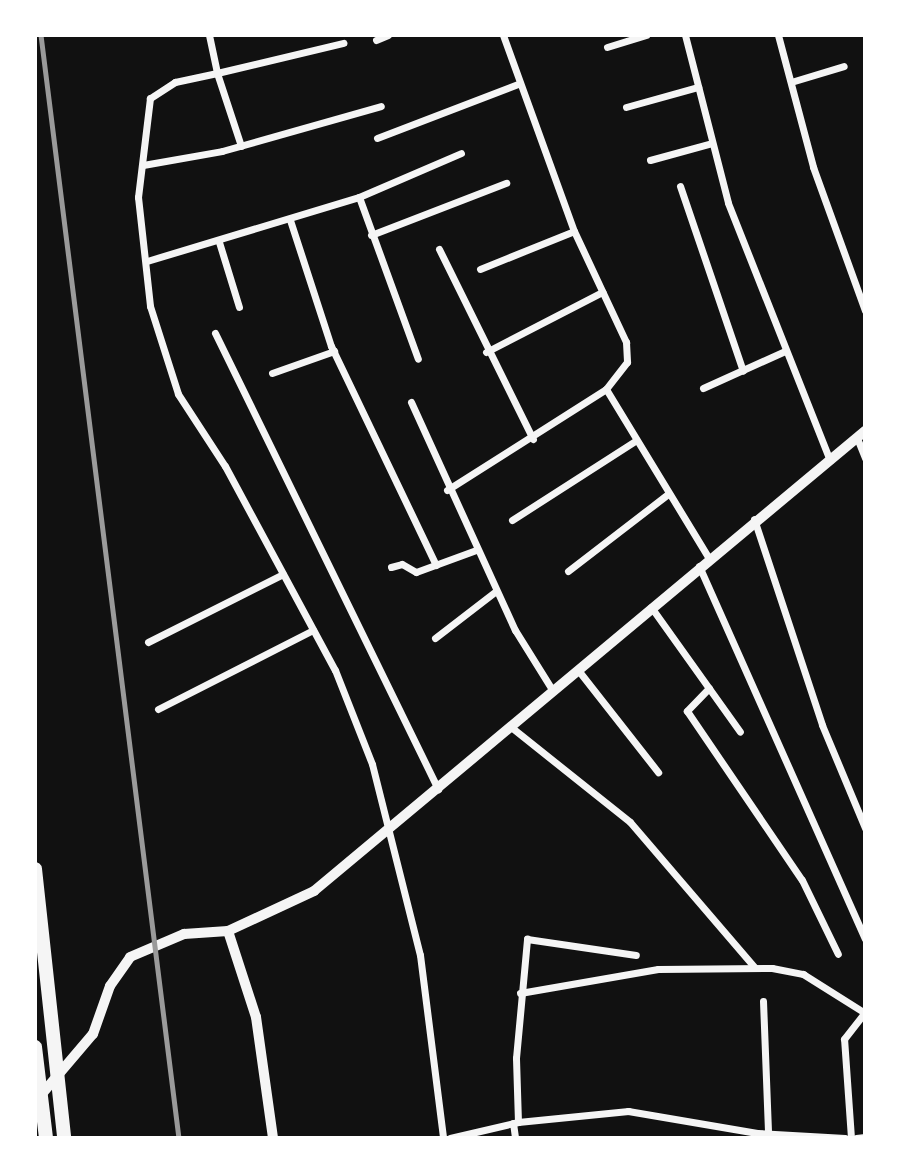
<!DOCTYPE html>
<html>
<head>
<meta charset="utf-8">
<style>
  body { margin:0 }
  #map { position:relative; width:900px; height:1173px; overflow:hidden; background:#111; font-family:Inter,sans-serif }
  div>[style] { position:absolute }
  .minor>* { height:7px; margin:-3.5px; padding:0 3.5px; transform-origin:3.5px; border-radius:3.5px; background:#f5f5f5 }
  .tertiary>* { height:10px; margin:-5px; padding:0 5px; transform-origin:5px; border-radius:5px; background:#f5f5f5 }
  .primary>* { height:14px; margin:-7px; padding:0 7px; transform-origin:7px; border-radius:7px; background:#f5f5f5 }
  .rail>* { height:4.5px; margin:-2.25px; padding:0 2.25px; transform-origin:2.25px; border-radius:2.25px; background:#9a9a9a }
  span { translate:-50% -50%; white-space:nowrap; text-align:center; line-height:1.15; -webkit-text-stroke:7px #fff; paint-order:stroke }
  .frame { position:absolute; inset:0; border:37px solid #fff; pointer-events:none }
</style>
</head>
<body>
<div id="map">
  <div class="minor">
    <i style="left:209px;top:35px;width:39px;rotate:78deg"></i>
    <i style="left:217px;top:73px;width:43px;rotate:167.9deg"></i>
    <i style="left:175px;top:82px;width:30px;rotate:147deg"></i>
    <i style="left:150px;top:98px;width:100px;rotate:96.9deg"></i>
    <i style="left:138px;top:197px;width:110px;rotate:83.7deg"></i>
    <i style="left:150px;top:306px;width:92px;rotate:72.3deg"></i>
    <i style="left:178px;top:394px;width:86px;rotate:56.9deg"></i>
    <i style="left:225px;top:466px;width:232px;rotate:61.7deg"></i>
    <i style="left:335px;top:670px;width:101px;rotate:68.5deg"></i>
    <i style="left:372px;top:764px;width:197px;rotate:75.9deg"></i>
    <i style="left:420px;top:955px;width:184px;rotate:82.8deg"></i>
    <i style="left:503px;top:35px;width:208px;rotate:70.1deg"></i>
    <i style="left:574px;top:231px;width:123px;rotate:64.9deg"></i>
    <i style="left:626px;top:342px;width:20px;rotate:87deg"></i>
    <i style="left:627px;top:362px;width:34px;rotate:128deg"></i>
    <i style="left:606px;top:389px;width:197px;rotate:58.7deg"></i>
    <i style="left:685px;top:35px;width:173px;rotate:75.6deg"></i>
    <i style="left:728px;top:203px;width:277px;rotate:68.4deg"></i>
    <i style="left:778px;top:35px;width:137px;rotate:75.1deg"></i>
    <i style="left:813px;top:167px;width:153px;rotate:70.1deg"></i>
    <i style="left:376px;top:40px;width:13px;rotate:-23deg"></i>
    <i style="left:607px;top:47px;width:41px;rotate:-17.1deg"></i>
    <i style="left:791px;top:82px;width:55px;rotate:-16.8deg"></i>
    <i style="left:626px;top:107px;width:75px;rotate:-15.5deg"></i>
    <i style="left:377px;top:138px;width:153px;rotate:-21deg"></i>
    <i style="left:241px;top:146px;width:77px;rotate:-108.2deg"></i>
    <i style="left:217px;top:73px;width:130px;rotate:-13.4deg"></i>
    <i style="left:650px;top:160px;width:64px;rotate:-15.3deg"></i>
    <i style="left:143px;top:165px;width:80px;rotate:-10deg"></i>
    <i style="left:222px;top:151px;width:165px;rotate:-15.8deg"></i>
    <i style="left:680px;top:186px;width:195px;rotate:71.2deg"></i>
    <i style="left:359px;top:197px;width:172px;rotate:70deg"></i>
    <i style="left:290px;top:220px;width:133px;rotate:72deg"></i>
    <i style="left:331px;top:346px;width:243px;rotate:64.4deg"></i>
    <i style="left:371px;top:235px;width:145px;rotate:-21.1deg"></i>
    <i style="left:219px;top:242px;width:68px;rotate:72.9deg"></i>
    <i style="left:439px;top:249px;width:212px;rotate:63.7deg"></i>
    <i style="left:147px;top:261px;width:221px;rotate:-16.8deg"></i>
    <i style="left:359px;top:197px;width:111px;rotate:-23.3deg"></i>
    <i style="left:480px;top:269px;width:101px;rotate:-22deg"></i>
    <i style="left:215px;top:333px;width:508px;rotate:63.94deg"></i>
    <i style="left:486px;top:352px;width:131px;rotate:-27.3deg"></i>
    <i style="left:272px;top:373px;width:66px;rotate:-19.5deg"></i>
    <i style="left:703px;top:388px;width:90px;rotate:-24.3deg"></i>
    <i style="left:411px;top:402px;width:251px;rotate:65.5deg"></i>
    <i style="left:515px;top:630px;width:72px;rotate:58.1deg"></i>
    <i style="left:857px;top:438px;width:22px;rotate:68deg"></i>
    <i style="left:447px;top:490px;width:188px;rotate:-32.4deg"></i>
    <i style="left:754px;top:519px;width:217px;rotate:71.7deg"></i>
    <i style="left:822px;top:725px;width:112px;rotate:67.3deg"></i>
    <i style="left:512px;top:520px;width:146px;rotate:-32.7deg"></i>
    <i style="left:699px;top:566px;width:408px;rotate:66deg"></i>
    <i style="left:391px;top:567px;width:11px;rotate:-15deg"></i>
    <i style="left:402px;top:564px;width:16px;rotate:30deg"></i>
    <i style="left:416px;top:572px;width:64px;rotate:-20.1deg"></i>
    <i style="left:568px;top:571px;width:126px;rotate:-37.6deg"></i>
    <i style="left:651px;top:607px;width:153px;rotate:54.5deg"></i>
    <i style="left:435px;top:638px;width:77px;rotate:-37.6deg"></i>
    <i style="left:148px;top:642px;width:151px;rotate:-26.7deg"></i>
    <i style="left:578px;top:670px;width:130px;rotate:51.9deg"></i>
    <i style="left:709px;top:688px;width:32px;rotate:134deg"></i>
    <i style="left:687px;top:711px;width:204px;rotate:55.8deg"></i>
    <i style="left:802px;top:880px;width:82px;rotate:64.1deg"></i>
    <i style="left:158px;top:709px;width:174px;rotate:-27deg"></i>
    <i style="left:511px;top:727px;width:152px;rotate:38.6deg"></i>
    <i style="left:630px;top:822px;width:192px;rotate:49.4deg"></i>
    <i style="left:520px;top:993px;width:140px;rotate:-9.9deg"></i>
    <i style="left:658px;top:969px;width:114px;rotate:-0.5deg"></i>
    <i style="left:772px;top:968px;width:32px;rotate:11deg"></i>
    <i style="left:803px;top:974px;width:73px;rotate:32.2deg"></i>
    <i style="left:763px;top:1001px;width:132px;rotate:87.8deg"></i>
    <i style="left:518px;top:1122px;width:64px;rotate:-91.8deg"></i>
    <i style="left:516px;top:1058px;width:120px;rotate:-84.7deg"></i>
    <i style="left:527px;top:939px;width:110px;rotate:8.4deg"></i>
    <i style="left:513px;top:1123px;width:15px;rotate:82deg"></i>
    <i style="left:450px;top:1138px;width:70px;rotate:-13.2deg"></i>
    <i style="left:518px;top:1122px;width:111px;rotate:-5.7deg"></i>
    <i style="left:628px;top:1111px;width:131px;rotate:9.7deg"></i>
    <i style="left:757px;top:1133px;width:88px;rotate:3.3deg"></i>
    <i style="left:851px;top:1138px;width:99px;rotate:-94deg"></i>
    <i style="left:844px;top:1039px;width:34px;rotate:-52deg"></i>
    <i style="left:856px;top:1138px;width:9px;rotate:-6deg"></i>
  </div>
  <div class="tertiary">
    <i style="left:228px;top:931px;width:90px;rotate:72deg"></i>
    <i style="left:256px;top:1017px;width:122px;rotate:82deg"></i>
    <i style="left:41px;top:1095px;width:80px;rotate:-49.6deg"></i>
    <i style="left:93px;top:1034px;width:51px;rotate:-70.5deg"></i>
    <i style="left:110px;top:986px;width:35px;rotate:-55deg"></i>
    <i style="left:130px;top:957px;width:59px;rotate:-23.1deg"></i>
    <i style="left:184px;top:934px;width:44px;rotate:-3.9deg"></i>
    <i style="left:228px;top:931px;width:95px;rotate:-24.9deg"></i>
    <i style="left:314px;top:891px;width:718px;rotate:-39.86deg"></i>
  </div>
  <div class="primary">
    <i style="left:35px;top:869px;width:271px;rotate:83.8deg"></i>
    <i style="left:35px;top:1047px;width:92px;rotate:83.1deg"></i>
  </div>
  <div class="rail">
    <i style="left:41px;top:35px;width:1112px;rotate:82.87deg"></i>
  </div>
  <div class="frame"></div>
</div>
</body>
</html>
